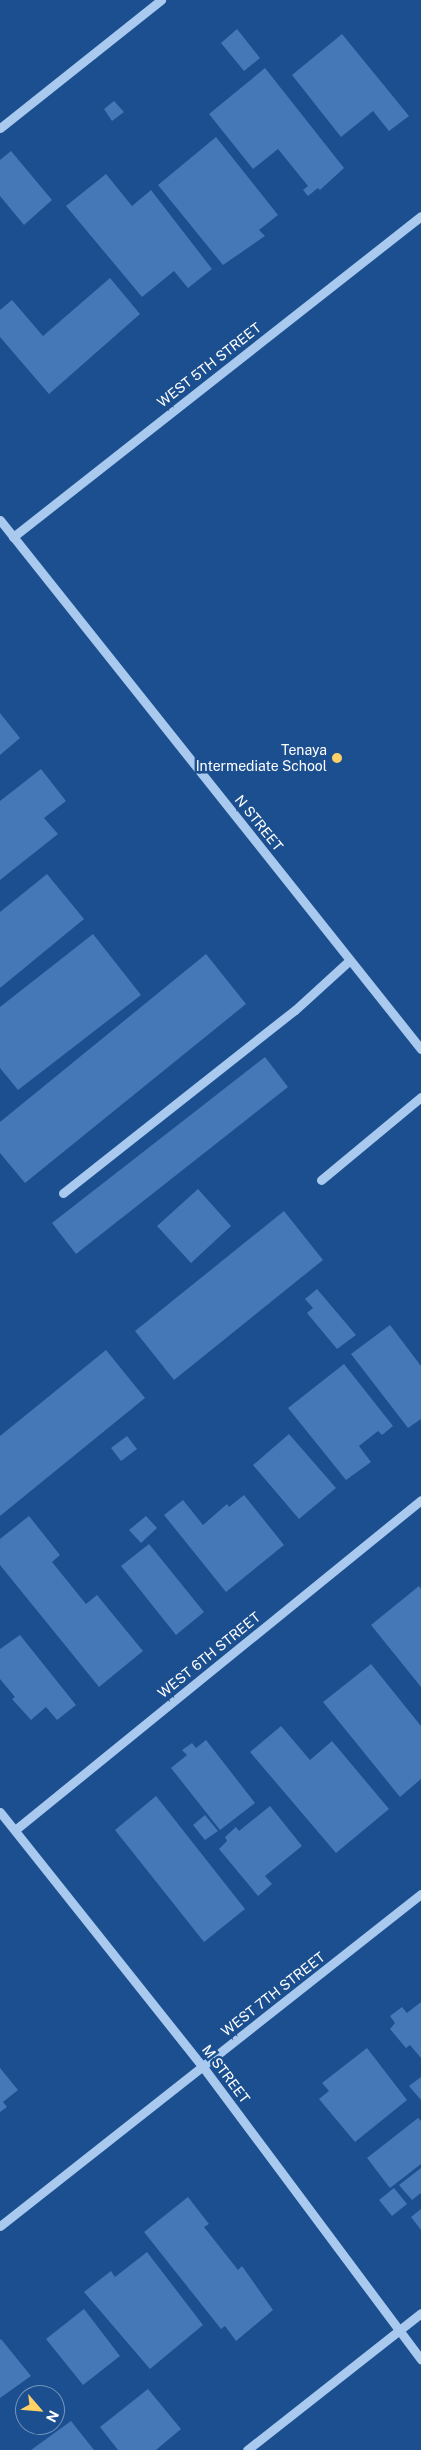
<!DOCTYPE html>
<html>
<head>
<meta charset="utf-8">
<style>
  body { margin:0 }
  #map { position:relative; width:421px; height:2450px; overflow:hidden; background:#1b4f8f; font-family:"Public Sans",sans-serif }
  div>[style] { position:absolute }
  .building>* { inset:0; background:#4478b7 }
  .minor>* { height:9px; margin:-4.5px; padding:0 4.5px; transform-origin:4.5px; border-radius:4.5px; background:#a9c9ee }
  .dots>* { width:14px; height:14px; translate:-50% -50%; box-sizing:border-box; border:2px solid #1b4f8f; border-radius:50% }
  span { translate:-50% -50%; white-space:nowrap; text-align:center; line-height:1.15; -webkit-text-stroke:5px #1b4f8f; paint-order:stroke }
  .street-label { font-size:14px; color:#fff }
  .poi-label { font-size:14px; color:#fff }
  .right { translate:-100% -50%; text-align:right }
  .north { position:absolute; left:15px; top:2385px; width:50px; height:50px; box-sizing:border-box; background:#1b4f8f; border:1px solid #7695bc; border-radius:50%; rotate:117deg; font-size:14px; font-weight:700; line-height:20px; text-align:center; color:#fff }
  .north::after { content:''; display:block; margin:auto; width:18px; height:22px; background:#ffd166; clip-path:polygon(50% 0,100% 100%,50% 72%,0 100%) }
</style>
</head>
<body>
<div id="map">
  <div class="building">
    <i style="clip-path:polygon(237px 29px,260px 58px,244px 71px,221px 43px)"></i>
    <i style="clip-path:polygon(342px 34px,409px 116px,389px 131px,373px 111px,341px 137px,292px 75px)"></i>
    <i style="clip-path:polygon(265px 68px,344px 168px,320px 190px,318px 188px,308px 196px,303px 190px,308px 186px,278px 149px,253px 169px,209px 114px)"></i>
    <i style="clip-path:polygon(114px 101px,124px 112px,112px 121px,104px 109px)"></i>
    <i style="clip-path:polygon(216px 137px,278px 215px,259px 230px,265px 236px,223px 265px,158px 185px)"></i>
    <i style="clip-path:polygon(11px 151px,52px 200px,24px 225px,0 196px,0 160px)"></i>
    <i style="clip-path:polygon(106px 174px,132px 206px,151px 190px,212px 269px,188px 288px,174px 271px,142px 297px,66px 206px)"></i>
    <i style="clip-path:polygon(110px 278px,140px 314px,49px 394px,0 337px,0 310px,12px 300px,43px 336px)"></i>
    <i style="clip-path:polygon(0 713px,20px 738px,0 755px)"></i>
    <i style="clip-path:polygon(41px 769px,66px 801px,44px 818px,58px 834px,0 880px,0 801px)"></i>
    <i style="clip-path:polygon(47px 874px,84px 919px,0 988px,0 912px)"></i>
    <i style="clip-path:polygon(93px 934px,141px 995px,18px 1090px,0 1068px,0 1007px)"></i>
    <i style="clip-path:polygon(206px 954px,246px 1004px,25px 1183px,0 1153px,0 1122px)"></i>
    <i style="clip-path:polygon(265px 1057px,288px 1087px,76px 1254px,52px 1223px)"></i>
    <i style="clip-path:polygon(198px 1189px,231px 1226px,191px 1263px,157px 1226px)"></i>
    <i style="clip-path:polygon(284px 1211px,323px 1260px,174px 1380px,135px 1331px)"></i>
    <i style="clip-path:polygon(317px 1289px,356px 1335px,337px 1349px,307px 1313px,313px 1308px,305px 1299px)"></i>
    <i style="clip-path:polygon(390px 1325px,421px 1366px,421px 1419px,408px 1428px,351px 1354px)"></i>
    <i style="clip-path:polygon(106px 1350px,145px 1398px,0 1516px,0 1436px)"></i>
    <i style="clip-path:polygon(344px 1364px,393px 1426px,382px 1435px,378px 1431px,359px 1446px,371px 1462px,346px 1480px,288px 1408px)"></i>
    <i style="clip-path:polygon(289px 1434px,336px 1488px,299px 1519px,253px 1465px)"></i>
    <i style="clip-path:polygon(127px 1436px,137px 1449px,121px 1461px,111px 1448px)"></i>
    <i style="clip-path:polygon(244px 1495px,284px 1545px,226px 1592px,164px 1515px,183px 1500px,203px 1525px,227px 1504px,229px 1507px)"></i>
    <i style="clip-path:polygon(29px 1516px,60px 1555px,52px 1562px,86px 1604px,97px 1595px,143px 1651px,99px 1687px,0 1565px,0 1539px)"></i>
    <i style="clip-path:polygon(146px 1516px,157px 1528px,141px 1543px,129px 1530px)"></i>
    <i style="clip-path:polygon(149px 1544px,204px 1612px,176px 1635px,121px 1566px)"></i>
    <i style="clip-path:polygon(419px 1586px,421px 1589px,421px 1687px,371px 1625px)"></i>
    <i style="clip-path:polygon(20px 1635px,76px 1705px,57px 1720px,46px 1707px,31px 1720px,12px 1699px,15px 1697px,0 1679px,0 1649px)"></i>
    <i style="clip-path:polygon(371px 1664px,421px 1726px,421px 1779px,400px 1797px,323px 1702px)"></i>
    <i style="clip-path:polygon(281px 1726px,310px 1760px,332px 1741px,389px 1809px,336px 1853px,250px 1752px)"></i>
    <i style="clip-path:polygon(206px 1740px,255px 1803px,220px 1830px,171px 1768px,187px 1755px,182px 1750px,192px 1743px,196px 1748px)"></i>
    <i style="clip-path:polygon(156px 1796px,245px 1909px,204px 1942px,115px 1830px)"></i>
    <i style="clip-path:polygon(270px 1806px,302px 1846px,265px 1876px,272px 1884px,258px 1896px,219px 1849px,227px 1841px,225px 1837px,236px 1827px,239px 1831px)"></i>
    <i style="clip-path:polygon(205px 1815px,218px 1831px,205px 1840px,193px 1825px)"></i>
    <i style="clip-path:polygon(421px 2002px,421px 2058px,410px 2045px,406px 2048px,390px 2029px,395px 2023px,390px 2016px,402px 2007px,407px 2013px)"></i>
    <i style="clip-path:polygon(367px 2048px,407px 2100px,355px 2142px,319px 2099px,329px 2091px,322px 2083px)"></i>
    <i style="clip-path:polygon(0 2068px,18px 2090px,3px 2102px,7px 2107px,0 2112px)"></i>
    <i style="clip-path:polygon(421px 2077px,421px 2100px,409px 2086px)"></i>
    <i style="clip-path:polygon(418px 2118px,421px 2121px,421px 2164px,390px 2188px,367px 2158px)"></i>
    <i style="clip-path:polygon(421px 2168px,421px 2193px,412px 2200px,399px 2185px)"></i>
    <i style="clip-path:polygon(394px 2188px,407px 2204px,392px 2216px,379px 2200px)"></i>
    <i style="clip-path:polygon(188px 2197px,209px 2224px,204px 2227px,238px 2270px,242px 2266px,273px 2310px,236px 2341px,225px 2326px,221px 2329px,144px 2232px)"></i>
    <i style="clip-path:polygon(421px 2209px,421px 2230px,411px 2217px)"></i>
    <i style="clip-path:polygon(147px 2252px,203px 2325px,150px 2369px,84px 2292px,111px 2271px,115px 2277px)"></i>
    <i style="clip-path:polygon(84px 2309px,120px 2356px,83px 2385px,46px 2339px)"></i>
    <i style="clip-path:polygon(1px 2339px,31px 2376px,0 2398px,0 2340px)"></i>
    <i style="clip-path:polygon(148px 2389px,181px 2429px,156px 2450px,118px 2450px,100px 2427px)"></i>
    <i style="clip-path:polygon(71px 2421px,94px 2450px,31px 2450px)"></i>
  </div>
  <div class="minor">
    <i style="left:0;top:128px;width:206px;rotate:-38.5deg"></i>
    <i style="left:0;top:520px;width:676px;rotate:51.49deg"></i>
    <i style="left:13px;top:537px;width:519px;rotate:-38.19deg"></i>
    <i style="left:321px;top:1180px;width:130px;rotate:-39.7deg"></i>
    <i style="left:63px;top:1193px;width:295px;rotate:-38.3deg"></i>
    <i style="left:295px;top:1010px;width:74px;rotate:-42.3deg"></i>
    <i style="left:0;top:1812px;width:326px;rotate:51.5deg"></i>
    <i style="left:203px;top:2067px;width:365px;rotate:53.3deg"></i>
    <i style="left:15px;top:1830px;width:523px;rotate:-39.1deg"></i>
    <i style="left:0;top:2226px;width:536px;rotate:-38.26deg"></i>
    <i style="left:247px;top:2450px;width:221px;rotate:-38.2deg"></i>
  </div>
  <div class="dots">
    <i style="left:337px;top:758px;background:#ffd166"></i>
  </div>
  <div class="street-label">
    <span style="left:209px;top:365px;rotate:-38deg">WEST 5TH STREET</span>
    <span style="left:259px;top:823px;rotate:51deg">N STREET</span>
    <span style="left:209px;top:1655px;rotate:-39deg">WEST 6TH STREET</span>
    <span style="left:273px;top:1994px;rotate:-38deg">WEST 7TH STREET</span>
    <span style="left:226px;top:2074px;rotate:53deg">M STREET</span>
  </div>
  <div class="poi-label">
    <span class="right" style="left:327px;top:758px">Tenaya<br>Intermediate School</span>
  </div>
  <div class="north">N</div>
</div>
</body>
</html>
